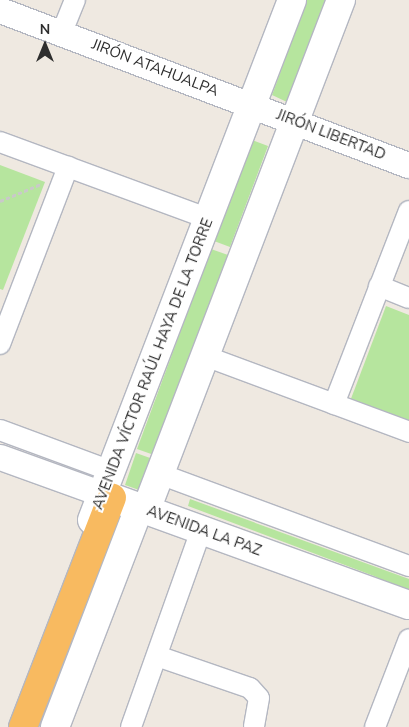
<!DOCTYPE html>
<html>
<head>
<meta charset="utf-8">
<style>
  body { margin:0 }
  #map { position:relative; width:409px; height:727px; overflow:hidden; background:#efe9e1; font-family:"Nunito Sans",sans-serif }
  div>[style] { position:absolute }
  .green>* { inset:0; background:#b6e59e }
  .path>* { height:3px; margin-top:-1.5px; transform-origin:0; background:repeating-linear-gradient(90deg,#c9c9c9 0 4px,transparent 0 6.5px) }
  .roads { filter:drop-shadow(1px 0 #b4b7c1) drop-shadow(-1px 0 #b4b7c1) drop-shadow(0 1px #b4b7c1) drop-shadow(0 -1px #b4b7c1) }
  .minor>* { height:20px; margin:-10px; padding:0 10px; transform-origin:10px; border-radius:10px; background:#fff }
  .tertiary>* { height:25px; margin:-12.5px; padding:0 12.5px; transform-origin:12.5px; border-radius:12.5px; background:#fff }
  .secondary>* { height:28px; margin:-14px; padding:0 14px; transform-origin:14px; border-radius:14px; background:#fff }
  .trunk>* { height:28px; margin:-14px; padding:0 14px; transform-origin:14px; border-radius:14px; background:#f8ba60 }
  span { translate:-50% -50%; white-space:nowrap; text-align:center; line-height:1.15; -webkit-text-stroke:4px #fff; paint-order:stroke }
  .street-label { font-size:15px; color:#2e2e2e }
  .north { position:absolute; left:20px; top:20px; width:50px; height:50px; -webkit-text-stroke:4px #fff; paint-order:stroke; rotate:0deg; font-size:14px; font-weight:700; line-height:20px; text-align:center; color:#2e2e2e }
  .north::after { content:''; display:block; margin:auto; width:18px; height:22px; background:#2e2e2e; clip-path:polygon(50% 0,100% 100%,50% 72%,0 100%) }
</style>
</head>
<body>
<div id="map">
  <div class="green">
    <i style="clip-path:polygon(307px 0,325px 0,287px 102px,272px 95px)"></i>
    <i style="clip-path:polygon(252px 140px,268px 146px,230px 247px,214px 241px)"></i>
    <i style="clip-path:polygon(0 165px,45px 182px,3px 290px,0 289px)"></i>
    <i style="clip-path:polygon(211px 249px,228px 255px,154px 455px,137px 449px)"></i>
    <i style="clip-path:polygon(386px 306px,409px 315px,409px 426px,349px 404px)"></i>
    <i style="clip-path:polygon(136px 453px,153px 459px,142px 491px,125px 485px)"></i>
    <i style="clip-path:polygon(190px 499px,409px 579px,409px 593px,374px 576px,188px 506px)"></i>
  </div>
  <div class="path">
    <i style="left:0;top:201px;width:44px;rotate:-22.5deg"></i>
  </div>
  <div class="roads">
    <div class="minor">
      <i style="left:62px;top:32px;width:35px;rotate:-68deg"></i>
      <i style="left:0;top:142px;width:223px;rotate:20.2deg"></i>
      <i style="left:379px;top:286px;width:32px;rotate:22deg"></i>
      <i style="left:0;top:344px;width:190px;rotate:-69deg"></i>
      <i style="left:205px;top:356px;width:218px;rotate:20.4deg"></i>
      <i style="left:334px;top:404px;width:207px;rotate:-68.8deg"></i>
      <i style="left:0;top:430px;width:118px;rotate:20.3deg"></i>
      <i style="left:160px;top:474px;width:265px;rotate:20.3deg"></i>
      <i style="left:157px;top:656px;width:98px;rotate:19deg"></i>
      <i style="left:250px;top:688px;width:13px;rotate:48deg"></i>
      <i style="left:259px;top:698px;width:29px;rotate:100deg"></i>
      <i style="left:131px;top:727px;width:209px;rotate:-70.4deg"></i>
      <i style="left:375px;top:727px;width:94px;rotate:-68.9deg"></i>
    </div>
    <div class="tertiary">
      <i style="left:0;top:10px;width:437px;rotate:20.8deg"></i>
      <i style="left:0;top:457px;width:109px;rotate:19.9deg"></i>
    </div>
    <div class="secondary">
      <i style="left:102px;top:494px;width:326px;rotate:19.9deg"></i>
      <i style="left:146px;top:510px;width:546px;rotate:-69.08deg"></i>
      <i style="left:92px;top:520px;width:557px;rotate:-68.96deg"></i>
      <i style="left:55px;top:727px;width:235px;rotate:-69deg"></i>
    </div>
    <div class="trunk">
      <i style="left:23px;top:727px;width:246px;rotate:-68.8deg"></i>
    </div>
  </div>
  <div class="street-label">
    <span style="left:155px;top:68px;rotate:21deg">JIRÓN ATAHUALPA</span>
    <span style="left:331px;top:135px;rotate:21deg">JIRÓN LIBERTAD</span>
    <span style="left:153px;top:364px;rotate:-69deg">AVENIDA VÍCTOR RAÚL HAYA DE LA TORRE</span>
    <span style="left:204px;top:531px;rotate:20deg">AVENIDA LA PAZ</span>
  </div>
  <div class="north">N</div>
</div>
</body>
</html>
